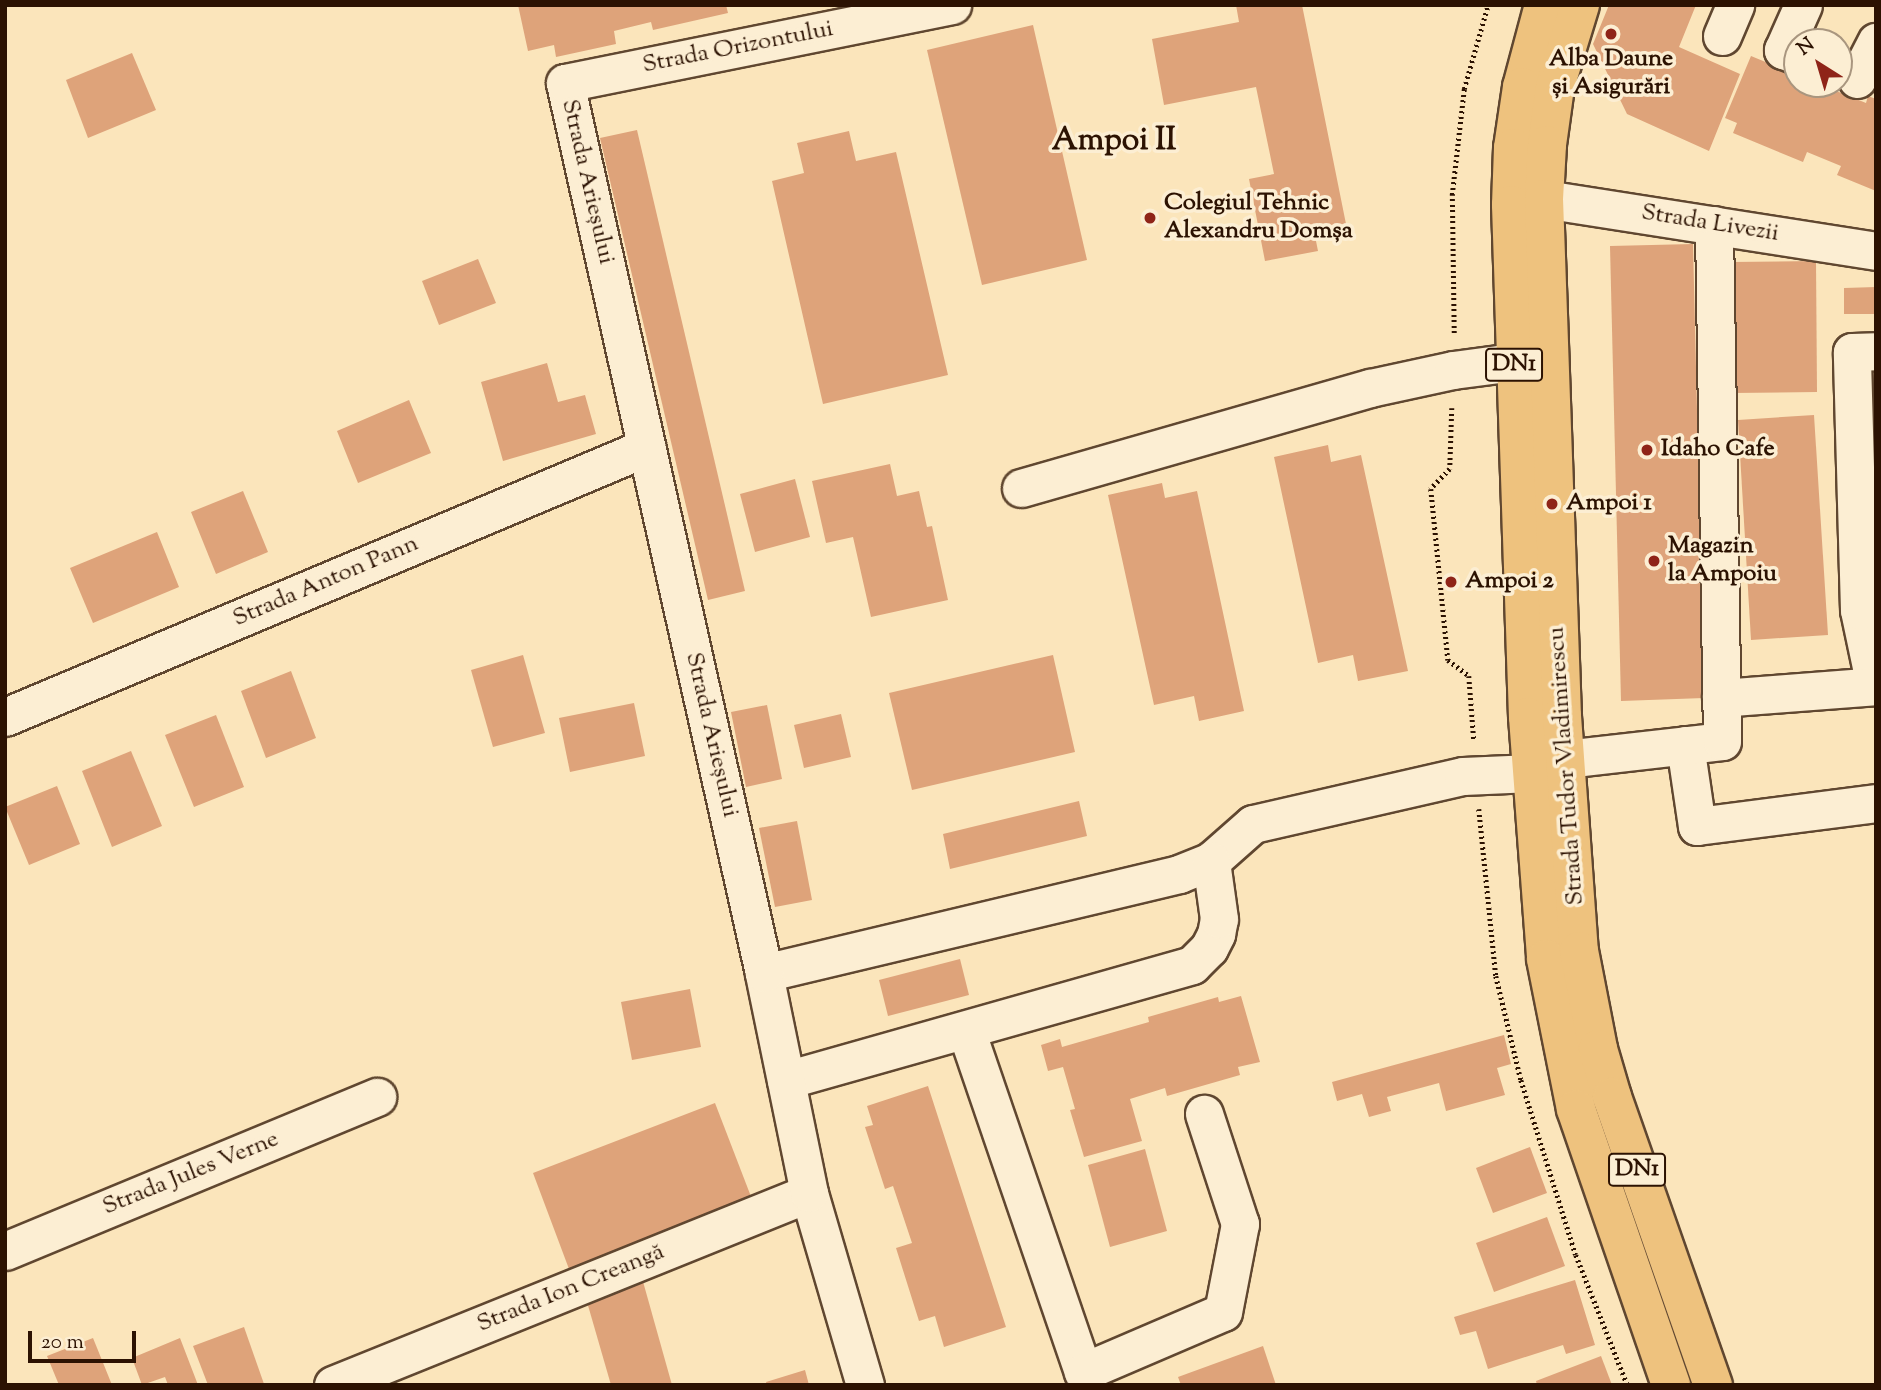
<!DOCTYPE html>
<html>
<head>
<meta charset="utf-8">
<style>
  body { margin:0 }
  #map { position:relative; width:1881px; height:1390px; overflow:hidden; background:#fbe5bb; font-family:"Sorts Mill Goudy",serif }
  div>[style] { position:absolute }
  .building>* { inset:0; background:#dea37a }
  .path>* { height:4.5px; margin-top:-2.25px; transform-origin:0; background:repeating-linear-gradient(90deg,#2c1202 0 2px,transparent 0 5.5px) }
  .roads { filter:drop-shadow(2px 0 #604730) drop-shadow(-2px 0 #604730) drop-shadow(0 2px #604730) drop-shadow(0 -2px #604730) }
  .minor>* { height:37px; margin:-18.5px; padding:0 18.5px; transform-origin:18.5px; border-radius:18.5px; background:#fceed3 }
  .major>* { height:38px; margin:-19px; padding:0 19px; transform-origin:19px; border-radius:19px; background:#eec27e }
  .dots>* { width:19px; height:19px; translate:-50% -50%; box-sizing:border-box; border:4px solid #fceed3; border-radius:50% }
  span { translate:-50% -50%; white-space:nowrap; text-align:center; line-height:1.15; -webkit-text-stroke:7px #fceed3; paint-order:stroke }
  .shield-label span { padding:2px 5px; background:#fceed3; border:2px solid; border-radius:5px; -webkit-text-stroke-width:0 }
  .shield-label { font-size:23px; color:#2c1202; font-weight:700 }
  .street-label { font-size:24px; color:#2c1202 }
  .poi-label { font-size:24px; color:#2c1202; font-weight:700 }
  .left { translate:0 -50%; text-align:left }
  .district-label { font-size:32px; color:#2c1202; font-weight:700 }
  .frame { position:absolute; inset:0; border:7px solid #2c1202; pointer-events:none }
  .north { position:absolute; left:1783px; top:28px; width:70px; height:70px; box-sizing:border-box; background:#fceed3; border:2px solid #a9967f; border-radius:50%; rotate:323deg; font-size:19px; font-weight:700; line-height:28px; text-align:center; color:#2c1202 }
  .north::after { content:''; display:block; margin:auto; width:24px; height:32px; background:#8f2418; clip-path:polygon(50% 0,100% 100%,50% 72%,0 100%) }
  .scale { position:absolute; left:28px; top:1331px; width:108px; height:32px; box-sizing:border-box; border:4px solid #2c1202; border-top:0; padding-left:9px; font-size:21px; line-height:24px; white-space:nowrap; color:#2c1202; -webkit-text-stroke:5px #fceed3; paint-order:stroke }
</style>
</head>
<body>
<div id="map">
  <div class="building">
    <i style="clip-path:polygon(518px 5px,726px 5px,728px 13px,653px 30px,651px 22px,614px 31px,616px 44px,556px 57px,554px 45px,528px 51px)"></i>
    <i style="clip-path:polygon(1236px 5px,1302px 5px,1346px 224px,1314px 231px,1318px 251px,1265px 261px,1249px 179px,1274px 174px,1256px 87px,1164px 105px,1152px 39px,1239px 22px)"></i>
    <i style="clip-path:polygon(1609px 5px,1696px 5px,1679px 47px,1740px 74px,1709px 151px,1627px 114px,1593px 44px)"></i>
    <i style="clip-path:polygon(1033px 25px,1087px 260px,982px 285px,927px 50px)"></i>
    <i style="clip-path:polygon(132px 53px,156px 110px,88px 138px,66px 80px)"></i>
    <i style="clip-path:polygon(1751px 56px,1797px 75px,1797px 84px,1819px 84px,1866px 103px,1868px 96px,1876px 99px,1876px 191px,1837px 175px,1841px 166px,1807px 152px,1803px 162px,1733px 133px,1737px 123px,1725px 118px)"></i>
    <i style="clip-path:polygon(637px 130px,745px 591px,708px 600px,600px 138px)"></i>
    <i style="clip-path:polygon(849px 131px,856px 161px,896px 152px,948px 375px,823px 404px,772px 181px,804px 173px,797px 143px)"></i>
    <i style="clip-path:polygon(1693px 244px,1704px 698px,1621px 701px,1610px 246px)"></i>
    <i style="clip-path:polygon(478px 259px,496px 303px,439px 325px,422px 281px)"></i>
    <i style="clip-path:polygon(1816px 261px,1817px 392px,1732px 393px,1731px 262px)"></i>
    <i style="clip-path:polygon(1876px 287px,1876px 314px,1844px 314px,1844px 288px)"></i>
    <i style="clip-path:polygon(547px 363px,558px 402px,585px 395px,596px 434px,503px 461px,481px 382px)"></i>
    <i style="clip-path:polygon(409px 400px,431px 453px,358px 483px,337px 431px)"></i>
    <i style="clip-path:polygon(1814px 415px,1828px 635px,1751px 640px,1738px 420px)"></i>
    <i style="clip-path:polygon(1328px 445px,1331px 462px,1361px 455px,1408px 671px,1358px 681px,1353px 655px,1318px 663px,1274px 457px)"></i>
    <i style="clip-path:polygon(890px 464px,897px 496px,919px 491px,927px 527px,932px 526px,948px 600px,871px 617px,853px 537px,826px 543px,812px 481px)"></i>
    <i style="clip-path:polygon(795px 479px,810px 537px,755px 552px,740px 494px)"></i>
    <i style="clip-path:polygon(1162px 483px,1165px 498px,1197px 491px,1244px 711px,1199px 721px,1194px 696px,1154px 705px,1108px 495px)"></i>
    <i style="clip-path:polygon(243px 491px,268px 552px,216px 574px,191px 512px)"></i>
    <i style="clip-path:polygon(157px 532px,179px 587px,93px 623px,70px 568px)"></i>
    <i style="clip-path:polygon(523px 655px,545px 733px,493px 747px,471px 670px)"></i>
    <i style="clip-path:polygon(1053px 655px,1075px 752px,912px 790px,889px 693px)"></i>
    <i style="clip-path:polygon(291px 671px,316px 738px,266px 758px,241px 691px)"></i>
    <i style="clip-path:polygon(634px 703px,645px 756px,570px 772px,559px 718px)"></i>
    <i style="clip-path:polygon(767px 705px,782px 779px,746px 787px,731px 712px)"></i>
    <i style="clip-path:polygon(841px 714px,851px 757px,804px 768px,794px 725px)"></i>
    <i style="clip-path:polygon(216px 715px,244px 787px,194px 807px,165px 735px)"></i>
    <i style="clip-path:polygon(131px 751px,162px 826px,112px 847px,82px 771px)"></i>
    <i style="clip-path:polygon(57px 786px,80px 844px,29px 865px,5px 807px)"></i>
    <i style="clip-path:polygon(1079px 801px,1087px 836px,950px 869px,943px 834px)"></i>
    <i style="clip-path:polygon(797px 821px,812px 900px,775px 907px,759px 828px)"></i>
    <i style="clip-path:polygon(960px 959px,969px 995px,888px 1016px,879px 980px)"></i>
    <i style="clip-path:polygon(690px 989px,701px 1047px,632px 1060px,621px 1002px)"></i>
    <i style="clip-path:polygon(1241px 996px,1260px 1062px,1238px 1067px,1240px 1075px,1167px 1096px,1165px 1088px,1130px 1099px,1142px 1141px,1084px 1157px,1070px 1110px,1075px 1109px,1063px 1067px,1048px 1071px,1041px 1045px,1060px 1039px,1062px 1047px,1149px 1022px,1148px 1017px,1218px 997px,1219px 1002px)"></i>
    <i style="clip-path:polygon(1504px 1035px,1511px 1064px,1497px 1068px,1505px 1095px,1446px 1111px,1439px 1083px,1387px 1097px,1391px 1111px,1369px 1117px,1362px 1094px,1337px 1101px,1332px 1082px)"></i>
    <i style="clip-path:polygon(928px 1086px,1006px 1327px,944px 1347px,935px 1316px,919px 1321px,896px 1248px,912px 1243px,893px 1186px,885px 1189px,865px 1127px,873px 1125px,867px 1106px)"></i>
    <i style="clip-path:polygon(715px 1103px,755px 1207px,572px 1277px,533px 1173px)"></i>
    <i style="clip-path:polygon(1530px 1147px,1547px 1193px,1493px 1213px,1476px 1168px)"></i>
    <i style="clip-path:polygon(1145px 1149px,1167px 1231px,1110px 1247px,1088px 1165px)"></i>
    <i style="clip-path:polygon(1547px 1217px,1565px 1266px,1494px 1292px,1476px 1243px)"></i>
    <i style="clip-path:polygon(642px 1278px,672px 1385px,611px 1385px,585px 1295px)"></i>
    <i style="clip-path:polygon(1575px 1280px,1595px 1345px,1566px 1354px,1563px 1345px,1488px 1369px,1476px 1331px,1460px 1335px,1454px 1317px)"></i>
    <i style="clip-path:polygon(244px 1327px,264px 1384px,208px 1385px,193px 1346px)"></i>
    <i style="clip-path:polygon(93px 1338px,112px 1385px,59px 1385px,47px 1356px)"></i>
    <i style="clip-path:polygon(180px 1338px,198px 1385px,168px 1385px,165px 1377px,142px 1385px,132px 1358px)"></i>
    <i style="clip-path:polygon(1263px 1346px,1276px 1385px,1181px 1385px,1178px 1377px)"></i>
    <i style="clip-path:polygon(1601px 1356px,1612px 1385px,1537px 1385px,1536px 1381px)"></i>
    <i style="clip-path:polygon(805px 1370px,809px 1385px,767px 1385px,766px 1382px)"></i>
  </div>
  <div class="path">
    <i style="left:1454px;top:333px;width:138px;rotate:-90.8deg"></i>
    <i style="left:1452px;top:195px;width:107px;rotate:-83.5deg"></i>
    <i style="left:1464px;top:89px;width:87px;rotate:-74.1deg"></i>
    <i style="left:1452px;top:408px;width:61px;rotate:91.9deg"></i>
    <i style="left:1450px;top:469px;width:28px;rotate:134deg"></i>
    <i style="left:1431px;top:489px;width:172px;rotate:84.3deg"></i>
    <i style="left:1448px;top:660px;width:26px;rotate:37deg"></i>
    <i style="left:1469px;top:676px;width:65px;rotate:85.6deg"></i>
    <i style="left:1479px;top:809px;width:168px;rotate:84.2deg"></i>
    <i style="left:1496px;top:976px;width:107px;rotate:76.5deg"></i>
    <i style="left:1521px;top:1080px;width:183px;rotate:72.6deg"></i>
    <i style="left:1576px;top:1255px;width:139px;rotate:68.4deg"></i>
  </div>
  <div class="roads">
    <div class="minor">
      <i style="left:1722px;top:36px;width:34px;rotate:-67deg"></i>
      <i style="left:1797px;top:55px;width:15px;rotate:-160deg"></i>
      <i style="left:1783px;top:50px;width:49px;rotate:-66deg"></i>
      <i style="left:1857px;top:79px;width:42px;rotate:-62.8deg"></i>
      <i style="left:1544px;top:199px;width:336px;rotate:8.9deg"></i>
      <i style="left:1021px;top:488px;width:363px;rotate:-16deg"></i>
      <i style="left:1370px;top:388px;width:85px;rotate:-12.2deg"></i>
      <i style="left:1453px;top:370px;width:62px;rotate:-7.5deg"></i>
      <i style="left:1875px;top:686px;width:78px;rotate:-101.9deg"></i>
      <i style="left:1859px;top:610px;width:258px;rotate:-91.6deg"></i>
      <i style="left:1852px;top:352px;width:24px;rotate:-2deg"></i>
      <i style="left:1721px;top:698px;width:155px;rotate:-4.4deg"></i>
      <i style="left:5px;top:717px;width:696px;rotate:-22.81deg"></i>
      <i style="left:1685px;top:745px;width:82px;rotate:81.6deg"></i>
      <i style="left:1697px;top:826px;width:180px;rotate:-7.3deg"></i>
      <i style="left:1565px;top:759px;width:158px;rotate:-6.5deg"></i>
      <i style="left:1722px;top:741px;width:516px;rotate:-90.89deg"></i>
      <i style="left:764px;top:973px;width:427px;rotate:-13.4deg"></i>
      <i style="left:1179px;top:874px;width:35px;rotate:-22deg"></i>
      <i style="left:1211px;top:861px;width:56px;rotate:-41.4deg"></i>
      <i style="left:1253px;top:824px;width:215px;rotate:-12.9deg"></i>
      <i style="left:1463px;top:776px;width:69px;rotate:-2.5deg"></i>
      <i style="left:966px;top:1030px;width:361px;rotate:71.1deg"></i>
      <i style="left:1083px;top:1372px;width:152px;rotate:-23.2deg"></i>
      <i style="left:1223px;top:1312px;width:90px;rotate:-79.1deg"></i>
      <i style="left:1240px;top:1224px;width:116px;rotate:-108.1deg"></i>
      <i style="left:786px;top:1080px;width:422px;rotate:-15.8deg"></i>
      <i style="left:1192px;top:965px;width:24px;rotate:-45deg"></i>
      <i style="left:1209px;top:948px;width:16px;rotate:-63deg"></i>
      <i style="left:1216px;top:934px;width:15px;rotate:-79deg"></i>
      <i style="left:1219px;top:919px;width:59px;rotate:-97.9deg"></i>
      <i style="left:5px;top:1251px;width:403px;rotate:-22.5deg"></i>
      <i style="left:333px;top:1385px;width:513px;rotate:-21.97deg"></i>
      <i style="left:865px;top:1385px;width:200px;rotate:-106.3deg"></i>
      <i style="left:809px;top:1193px;width:225px;rotate:-101.6deg"></i>
      <i style="left:764px;top:973px;width:912px;rotate:-102.6deg"></i>
      <i style="left:565px;top:83px;width:395px;rotate:-11.4deg"></i>
    </div>
    <div class="major">
      <i style="left:1544px;top:5px;width:85px;rotate:105deg"></i>
      <i style="left:1522px;top:87px;width:62px;rotate:98.4deg"></i>
      <i style="left:1513px;top:148px;width:57px;rotate:92deg"></i>
      <i style="left:1511px;top:205px;width:512px;rotate:88.1deg"></i>
      <i style="left:1528px;top:717px;width:243px;rotate:85.7deg"></i>
      <i style="left:1546px;top:959px;width:153px;rotate:78.7deg"></i>
      <i style="left:1576px;top:1109px;width:292px;rotate:71deg"></i>
      <i style="left:1580px;top:5px;width:86px;rotate:107deg"></i>
      <i style="left:1555px;top:87px;width:59px;rotate:97.9deg"></i>
      <i style="left:1547px;top:145px;width:54px;rotate:93.2deg"></i>
      <i style="left:1544px;top:199px;width:517px;rotate:88.01deg"></i>
      <i style="left:1562px;top:716px;width:236px;rotate:85.9deg"></i>
      <i style="left:1579px;top:951px;width:100px;rotate:79deg"></i>
      <i style="left:1598px;top:1049px;width:50px;rotate:73.7deg"></i>
      <i style="left:1612px;top:1097px;width:305px;rotate:70.7deg"></i>
    </div>
  </div>
  <div class="dots">
    <i style="left:1611px;top:34px;background:#8f2418"></i>
    <i style="left:1150px;top:218px;background:#8f2418"></i>
    <i style="left:1647px;top:450px;background:#8f2418"></i>
    <i style="left:1552px;top:504px;background:#8f2418"></i>
    <i style="left:1654px;top:561px;background:#8f2418"></i>
    <i style="left:1451px;top:582px;background:#8f2418"></i>
  </div>
  <div class="shield-label">
    <span style="left:1514px;top:365px">DN1</span>
    <span style="left:1637px;top:1170px">DN1</span>
  </div>
  <div class="street-label">
    <span style="left:738px;top:48px;rotate:-11deg">Strada Orizontului</span>
    <span style="left:587px;top:182px;rotate:77deg">Strada Arieșului</span>
    <span style="left:1710px;top:224px;rotate:9deg">Strada Livezii</span>
    <span style="left:326px;top:582px;rotate:-23deg">Strada Anton Pann</span>
    <span style="left:711px;top:735px;rotate:77deg">Strada Arieșului</span>
    <span style="left:1567px;top:766px;rotate:-94deg">Strada Tudor Vladimirescu</span>
    <span style="left:191px;top:1174px;rotate:-22deg">Strada Jules Verne</span>
    <span style="left:571px;top:1289px;rotate:-22deg">Strada Ion Creangă</span>
  </div>
  <div class="poi-label">
    <span style="left:1611px;top:74px">Alba Daune<br>și Asigurări</span>
    <span class="left" style="left:1164px;top:218px">Colegiul Tehnic<br>Alexandru Domșa</span>
    <span class="left" style="left:1661px;top:450px">Idaho Cafe</span>
    <span class="left" style="left:1566px;top:504px">Ampoi 1</span>
    <span class="left" style="left:1668px;top:561px">Magazin<br>la Ampoiu</span>
    <span class="left" style="left:1465px;top:582px">Ampoi 2</span>
  </div>
  <div class="district-label">
    <span style="left:1114px;top:141px">Ampoi II</span>
  </div>
  <div class="frame"></div>
  <div class="north">N</div>
  <div class="scale">20 m</div>
</div>
</body>
</html>
